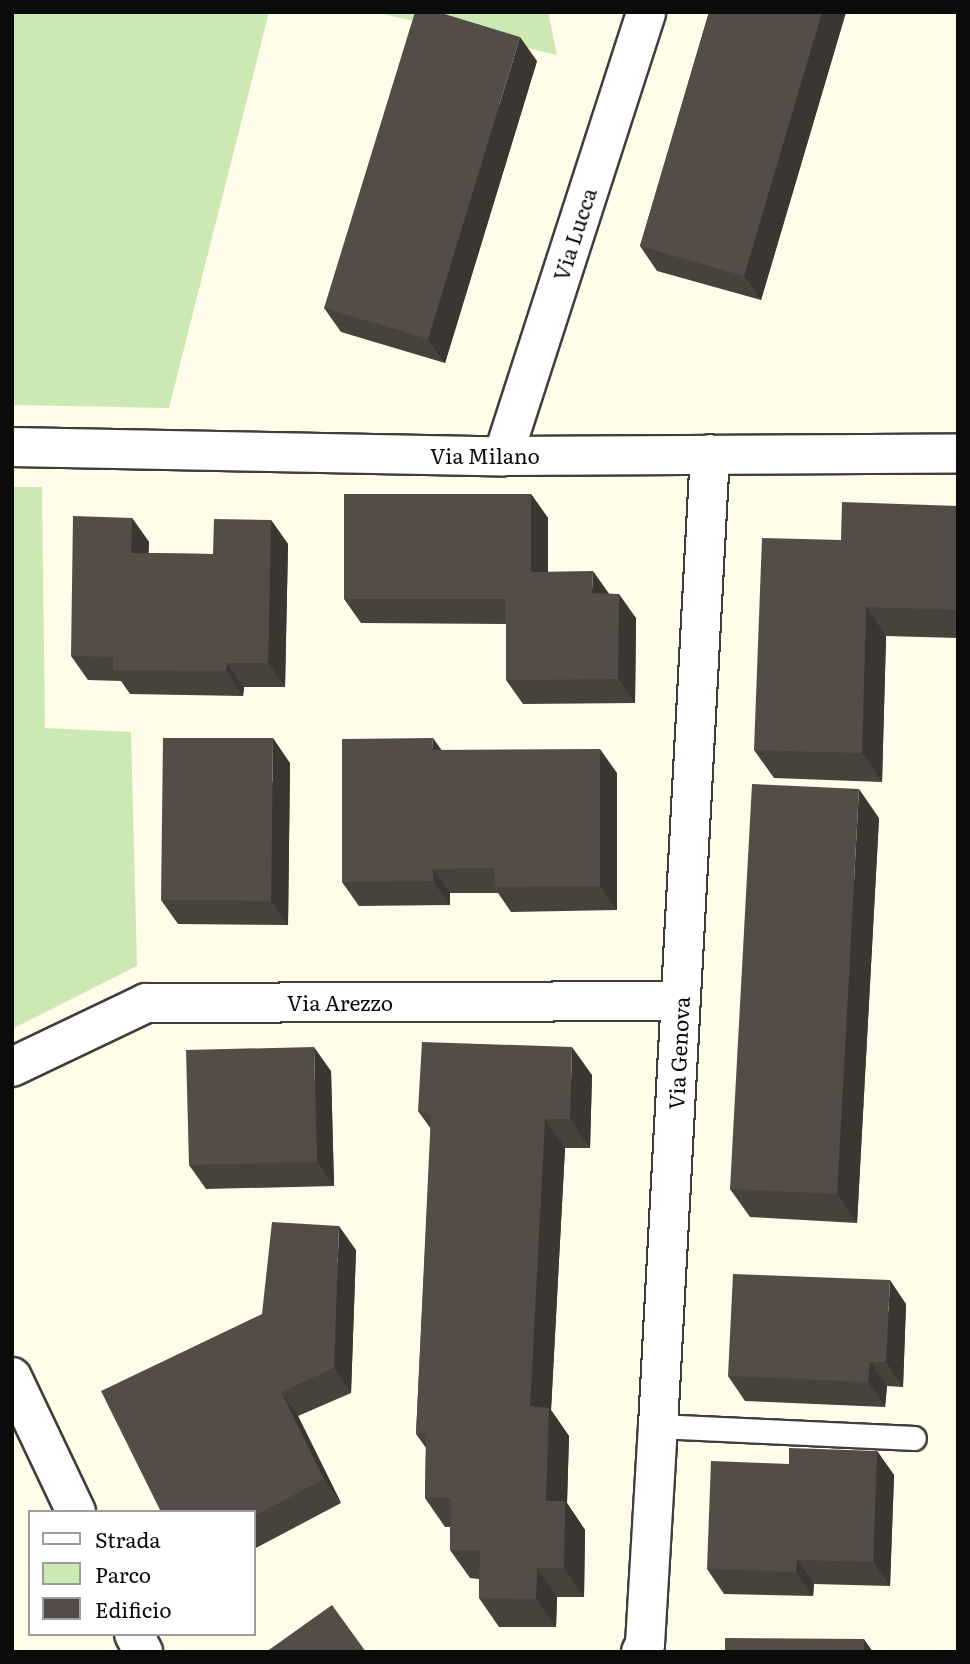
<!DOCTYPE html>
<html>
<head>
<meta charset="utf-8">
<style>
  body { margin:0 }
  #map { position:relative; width:970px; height:1664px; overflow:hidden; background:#fffce9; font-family:Literata,serif }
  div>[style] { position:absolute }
  .green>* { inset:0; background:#cde9b3 }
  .roads { filter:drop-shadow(2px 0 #3e3e3e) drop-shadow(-2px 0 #3e3e3e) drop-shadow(0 2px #3e3e3e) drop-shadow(0 -2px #3e3e3e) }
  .service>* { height:23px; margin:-11.5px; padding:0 11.5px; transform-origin:11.5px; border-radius:11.5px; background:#fff }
  .minor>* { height:38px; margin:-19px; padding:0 19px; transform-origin:19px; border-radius:19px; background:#fff }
  .wall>* { inset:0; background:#48423d }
  .shaded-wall>* { inset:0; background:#3b3632 }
  .building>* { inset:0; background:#544d47 }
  span { translate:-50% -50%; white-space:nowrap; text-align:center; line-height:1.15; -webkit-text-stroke:7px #fff; paint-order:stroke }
  .street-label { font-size:21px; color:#0b0b0b }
  .frame { position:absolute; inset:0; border:14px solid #0b0b0b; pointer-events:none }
  .legend { position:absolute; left:28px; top:1510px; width:228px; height:126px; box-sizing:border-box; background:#fff; border:2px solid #9d9d9d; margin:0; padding:9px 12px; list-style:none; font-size:21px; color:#0b0b0b }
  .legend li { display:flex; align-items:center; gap:14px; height:35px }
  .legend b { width:35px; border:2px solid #9d9d9d }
</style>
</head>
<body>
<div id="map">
  <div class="green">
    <i style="clip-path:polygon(12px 12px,269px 12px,169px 408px,12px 405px)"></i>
    <i style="clip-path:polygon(375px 12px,548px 12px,557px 55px)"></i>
    <i style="clip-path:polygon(12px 487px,42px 487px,45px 728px,131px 732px,137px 966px,12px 1029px)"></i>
  </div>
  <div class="roads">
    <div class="service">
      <i style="left:658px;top:1426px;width:256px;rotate:2.7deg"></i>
    </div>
    <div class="minor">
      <i style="left:12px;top:447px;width:491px;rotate:1.1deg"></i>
      <i style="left:503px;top:456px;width:455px;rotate:-0.3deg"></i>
      <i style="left:503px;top:456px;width:466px;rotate:-72.1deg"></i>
      <i style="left:12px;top:1067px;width:148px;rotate:-25.5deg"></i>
      <i style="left:146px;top:1003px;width:535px;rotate:-0.21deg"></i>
      <i style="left:12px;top:1377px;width:149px;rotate:64.6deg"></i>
      <i style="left:134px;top:1634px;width:20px;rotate:63deg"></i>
      <i style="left:641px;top:1652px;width:9px;rotate:-63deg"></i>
      <i style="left:645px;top:1644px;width:218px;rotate:-86.6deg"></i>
      <i style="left:658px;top:1426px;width:973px;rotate:-86.94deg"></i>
    </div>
  </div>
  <div class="wall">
    <i style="clip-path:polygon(709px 12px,846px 12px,761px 300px,657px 271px,640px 246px)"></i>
    <i style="clip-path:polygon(537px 61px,445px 363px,341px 332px,324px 308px)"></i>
    <i style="clip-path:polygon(531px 494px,548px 518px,548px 572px,608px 593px,636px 618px,635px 703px,523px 704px,506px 680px,506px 624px,361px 623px,344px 599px)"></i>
    <i style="clip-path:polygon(958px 506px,958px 638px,886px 636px,882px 782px,774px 778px,754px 750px,841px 540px)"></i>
    <i style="clip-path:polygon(132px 518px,149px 542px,148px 553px,213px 554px,271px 520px,288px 544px,285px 687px,244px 687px,243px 696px,130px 694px,121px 681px,88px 680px,71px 656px)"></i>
    <i style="clip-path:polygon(441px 750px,617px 773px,617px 910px,511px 912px,498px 893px,450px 893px,450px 905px,359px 906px,342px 882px)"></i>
    <i style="clip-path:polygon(290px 763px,288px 925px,178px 924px,161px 900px)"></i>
    <i style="clip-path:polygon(879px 818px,857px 1223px,750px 1217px,730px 1189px)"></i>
    <i style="clip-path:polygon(331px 1071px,334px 1186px,206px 1189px,189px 1165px)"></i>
    <i style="clip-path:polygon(592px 1075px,590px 1148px,565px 1148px,551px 1410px,569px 1436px,567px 1503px,585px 1530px,584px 1597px,557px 1597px,556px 1627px,499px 1627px,479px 1598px,479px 1579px,470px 1578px,450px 1550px,450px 1527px,445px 1527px,425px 1498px,426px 1448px,416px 1434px,431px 1129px,418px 1111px)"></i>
    <i style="clip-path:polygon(356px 1250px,351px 1393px,298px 1416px,341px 1503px,254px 1549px,254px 1512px,262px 1314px)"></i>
    <i style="clip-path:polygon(906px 1304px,903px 1387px,887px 1386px,885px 1407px,745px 1401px,728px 1376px)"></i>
    <i style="clip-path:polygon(877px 1451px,894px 1475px,890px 1586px,814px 1584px,813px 1596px,724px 1594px,707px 1569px,789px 1464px)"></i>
  </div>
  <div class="shaded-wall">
    <i style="clip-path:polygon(822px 12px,846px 12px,761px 300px,744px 276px)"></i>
    <i style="clip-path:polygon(520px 37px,537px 61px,445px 363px,428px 339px)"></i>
    <i style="clip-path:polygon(531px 494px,548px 518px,548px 596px,531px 572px)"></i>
    <i style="clip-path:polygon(132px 518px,149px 542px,148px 577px,131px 553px)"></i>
    <i style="clip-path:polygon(271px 520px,288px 544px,285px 687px,268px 663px)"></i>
    <i style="clip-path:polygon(593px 571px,610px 595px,592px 593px)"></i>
    <i style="clip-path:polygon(619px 594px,636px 618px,635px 703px,618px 679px)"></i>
    <i style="clip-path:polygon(866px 607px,886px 636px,882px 782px,862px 753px)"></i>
    <i style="clip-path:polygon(227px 663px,244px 687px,243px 696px,226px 671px)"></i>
    <i style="clip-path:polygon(273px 738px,290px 763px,288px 925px,271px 901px)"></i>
    <i style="clip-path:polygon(433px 738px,450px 762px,432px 750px)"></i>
    <i style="clip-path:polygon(600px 749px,617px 773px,617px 910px,600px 886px)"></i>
    <i style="clip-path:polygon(859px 789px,879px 818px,857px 1223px,837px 1194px)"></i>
    <i style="clip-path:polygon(433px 869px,450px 893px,450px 905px,433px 881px)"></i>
    <i style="clip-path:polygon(314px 1047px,331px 1071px,334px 1186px,317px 1162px)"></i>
    <i style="clip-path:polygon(572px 1047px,592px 1075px,590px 1148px,570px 1119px)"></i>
    <i style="clip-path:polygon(545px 1119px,565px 1148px,551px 1410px,569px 1436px,567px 1503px,585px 1530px,584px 1597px,564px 1568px,546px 1501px,530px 1406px)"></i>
    <i style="clip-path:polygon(339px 1226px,356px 1250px,351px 1393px,334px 1368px)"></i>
    <i style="clip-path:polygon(890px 1280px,906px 1304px,903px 1387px,886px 1362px)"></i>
    <i style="clip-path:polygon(870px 1362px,887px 1386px,885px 1407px,868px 1382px)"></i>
    <i style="clip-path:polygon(281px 1392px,298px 1416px,341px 1503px,324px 1479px)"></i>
    <i style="clip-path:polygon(877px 1451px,894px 1475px,890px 1586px,873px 1562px)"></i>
    <i style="clip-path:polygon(797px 1560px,814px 1584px,813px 1596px,796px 1572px)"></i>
    <i style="clip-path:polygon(537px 1568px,557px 1597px,556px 1627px,536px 1599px)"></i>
    <i style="clip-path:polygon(864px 1639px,873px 1652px,864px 1652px)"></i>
  </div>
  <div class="building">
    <i style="clip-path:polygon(415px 12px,438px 12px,520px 37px,428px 339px,324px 308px)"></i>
    <i style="clip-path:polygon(709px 12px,822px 12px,744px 276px,640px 246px)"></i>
    <i style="clip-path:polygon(344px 494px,531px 494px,531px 572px,593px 571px,592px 593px,619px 594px,618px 679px,506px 680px,506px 599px,344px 599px)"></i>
    <i style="clip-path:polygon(842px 502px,958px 506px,958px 610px,866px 607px,862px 753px,754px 750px,762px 538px,841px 540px)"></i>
    <i style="clip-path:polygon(73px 516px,132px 518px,131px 553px,213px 554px,214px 519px,271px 520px,268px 663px,227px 663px,226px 671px,113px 670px,113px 657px,71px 656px)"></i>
    <i style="clip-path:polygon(163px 738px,273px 738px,271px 901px,161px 900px)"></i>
    <i style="clip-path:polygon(433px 738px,432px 750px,600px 749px,600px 886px,494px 887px,494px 868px,433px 869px,433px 881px,342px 882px,342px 739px)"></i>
    <i style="clip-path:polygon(752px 784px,859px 789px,837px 1194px,730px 1189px)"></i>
    <i style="clip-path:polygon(422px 1042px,572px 1047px,570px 1119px,545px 1119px,530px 1406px,549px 1408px,546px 1501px,565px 1501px,564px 1568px,537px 1568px,536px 1599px,479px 1598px,480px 1550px,450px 1550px,451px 1498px,425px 1498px,426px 1433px,416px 1434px,431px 1114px,418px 1111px)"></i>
    <i style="clip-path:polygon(314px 1047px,317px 1162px,189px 1165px,186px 1050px)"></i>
    <i style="clip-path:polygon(272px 1222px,339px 1226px,334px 1368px,281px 1392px,324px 1479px,254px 1516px,254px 1512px,161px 1512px,101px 1391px,262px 1314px)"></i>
    <i style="clip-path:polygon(733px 1274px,890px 1280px,886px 1362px,870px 1362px,868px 1382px,728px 1376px)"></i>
    <i style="clip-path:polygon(789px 1448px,877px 1451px,873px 1562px,797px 1560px,796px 1572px,707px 1569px,711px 1461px,789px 1464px)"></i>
    <i style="clip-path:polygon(332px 1605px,366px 1652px,266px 1652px)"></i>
    <i style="clip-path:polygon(725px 1638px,864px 1639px,864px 1652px,725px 1652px)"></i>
  </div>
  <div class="street-label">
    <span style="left:574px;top:234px;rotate:-72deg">Via Lucca</span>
    <span style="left:485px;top:455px">Via Milano</span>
    <span style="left:340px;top:1002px">Via Arezzo</span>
    <span style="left:678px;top:1053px;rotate:-87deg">Via Genova</span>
  </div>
  <div class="frame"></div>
  <ul class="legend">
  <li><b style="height:9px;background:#fff"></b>Strada</li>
  <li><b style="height:19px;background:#cde9b3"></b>Parco</li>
  <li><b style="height:19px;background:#544d47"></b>Edificio</li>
  </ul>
</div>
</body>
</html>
